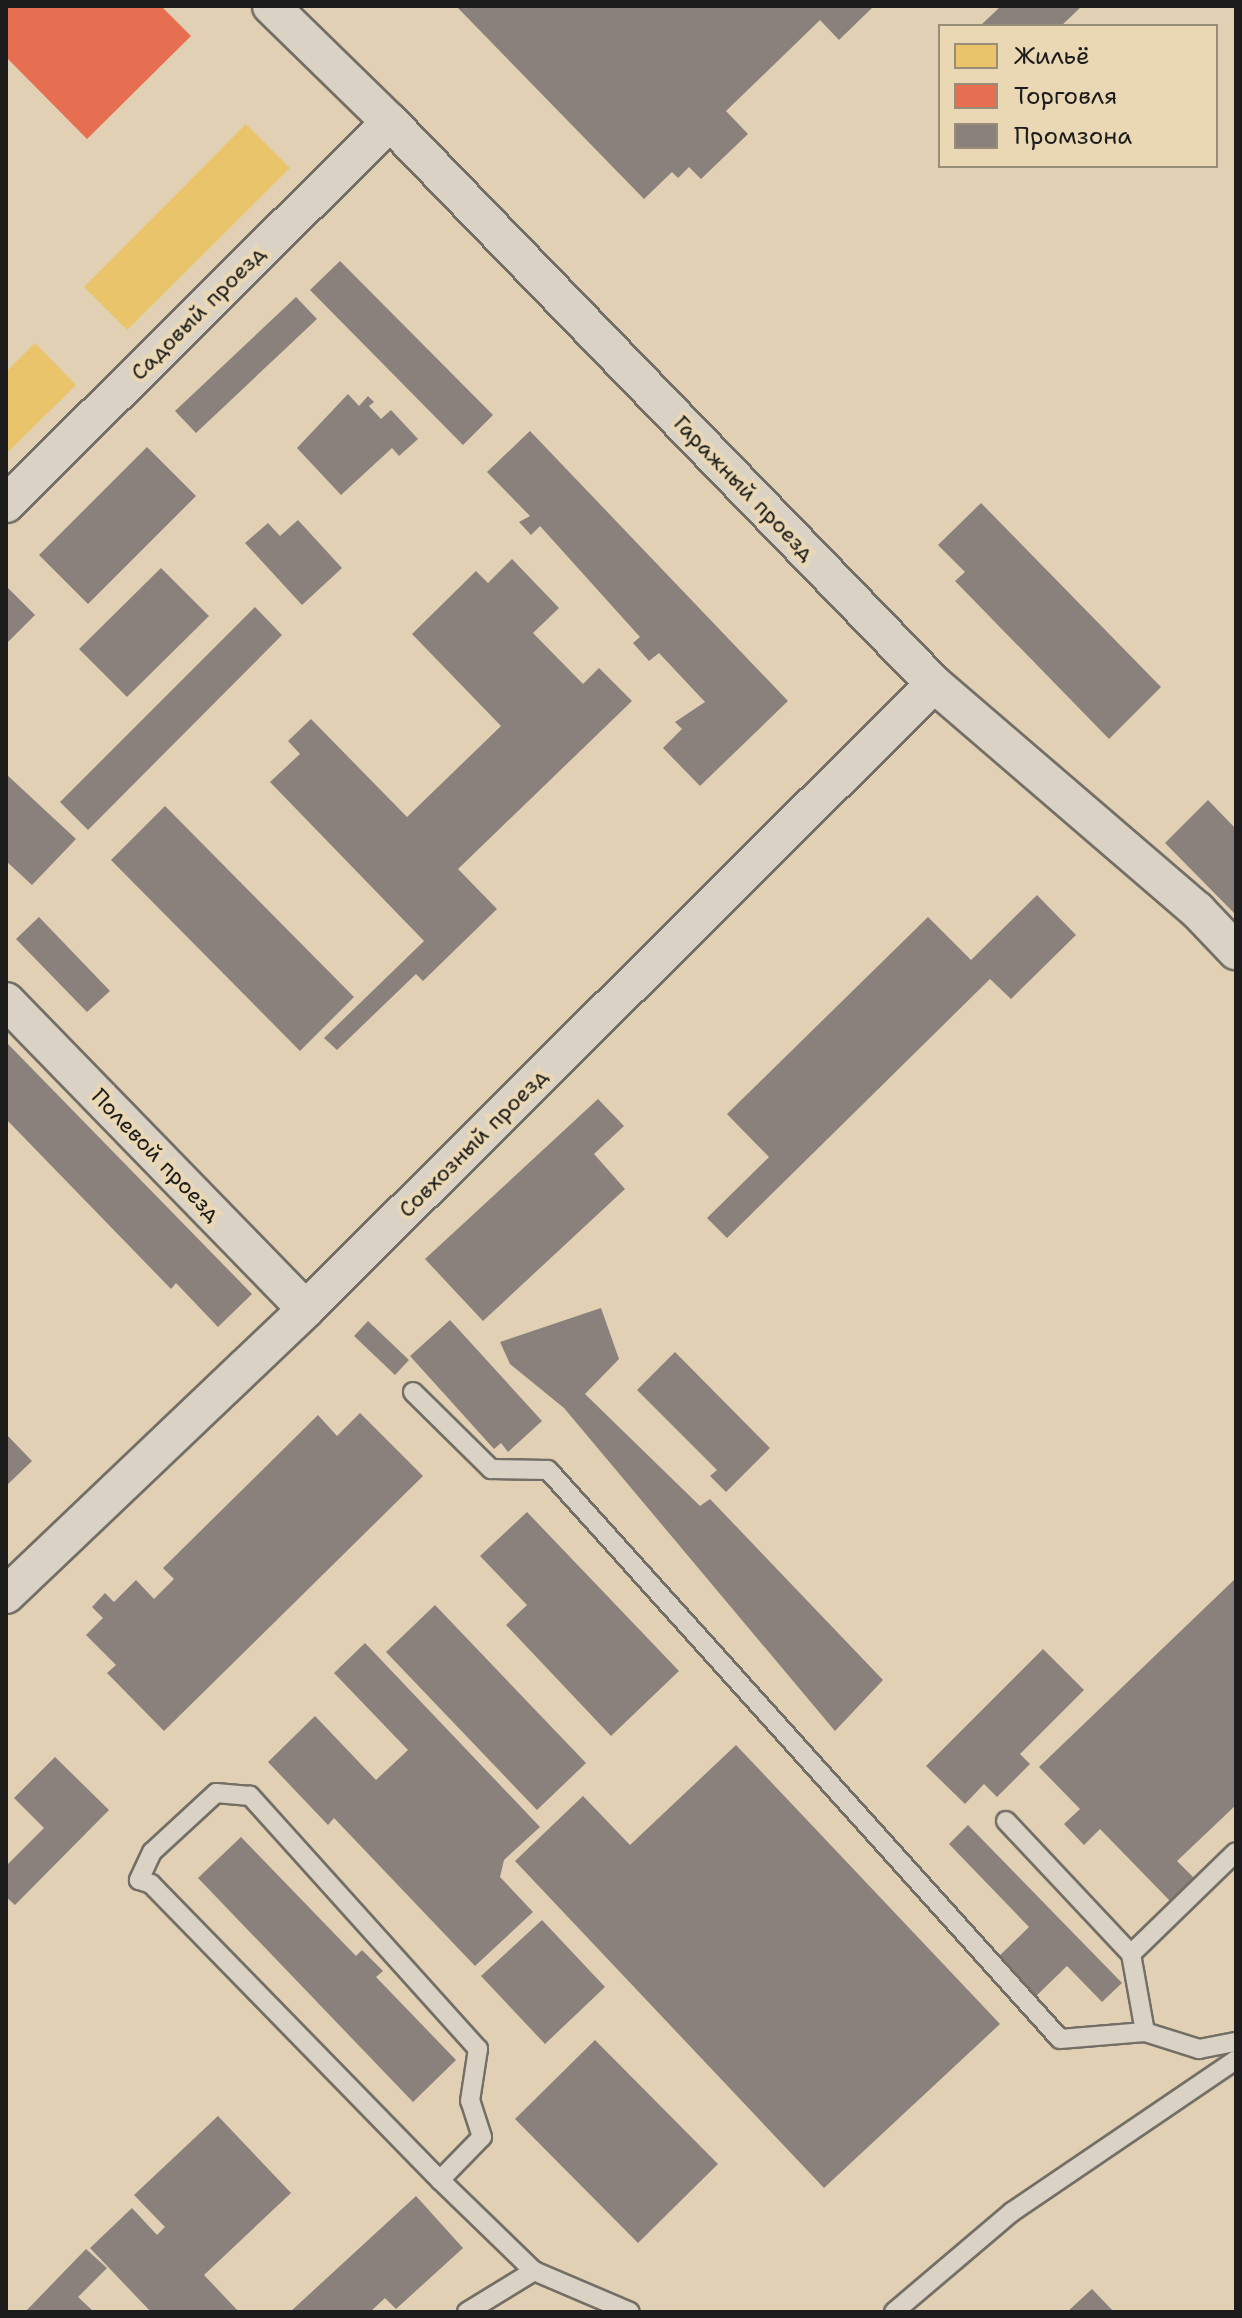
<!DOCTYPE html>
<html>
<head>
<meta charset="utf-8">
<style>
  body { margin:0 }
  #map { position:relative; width:1242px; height:2318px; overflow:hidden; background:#ded4c1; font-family:"Shantell Sans",sans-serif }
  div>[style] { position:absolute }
  .built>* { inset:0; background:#e1d0b3 }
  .homes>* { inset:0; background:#e9c46a }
  .shops>* { inset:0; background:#e76f51 }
  .industry>* { inset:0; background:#8a817c }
  .roads { filter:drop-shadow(2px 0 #736f66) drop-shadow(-2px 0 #736f66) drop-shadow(0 2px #736f66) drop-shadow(0 -2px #736f66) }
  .lane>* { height:18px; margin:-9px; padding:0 9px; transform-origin:9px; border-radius:9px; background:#dad2c5 }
  .street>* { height:36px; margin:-18px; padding:0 18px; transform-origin:18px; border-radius:18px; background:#dad2c5 }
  span { translate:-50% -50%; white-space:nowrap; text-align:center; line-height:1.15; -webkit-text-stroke:8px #ead8b5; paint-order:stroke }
  .street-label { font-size:22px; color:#1c1c1c }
  .frame { position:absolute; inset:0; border:8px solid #1c1c1c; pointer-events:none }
  .legend { position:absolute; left:938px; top:24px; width:280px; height:144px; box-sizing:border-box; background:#ead8b5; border:2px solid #988d78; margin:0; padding:10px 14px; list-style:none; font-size:24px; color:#1c1c1c }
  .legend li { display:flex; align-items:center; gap:16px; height:40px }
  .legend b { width:40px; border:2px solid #988d78 }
</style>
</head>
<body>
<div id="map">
  <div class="built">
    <i style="clip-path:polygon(evenodd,6px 6px,1236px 6px,1236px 2312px,6px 2312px,6px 6px,940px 26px,1216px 26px,1216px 166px,940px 166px,940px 26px)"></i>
  </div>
  <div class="homes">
    <i style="clip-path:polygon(246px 124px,290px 168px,127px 330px,84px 287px)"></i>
    <i style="clip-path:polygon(35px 343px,76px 385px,6px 454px,6px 372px)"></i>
  </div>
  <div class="shops">
    <i style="clip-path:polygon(6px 6px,161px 6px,191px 36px,87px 139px,6px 57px)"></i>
  </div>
  <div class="industry">
    <i style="clip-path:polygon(456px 6px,874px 6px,839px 40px,820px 20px,726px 111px,748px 134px,701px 179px,689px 167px,678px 178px,672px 172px,644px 199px)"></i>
    <i style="clip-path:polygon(1001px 6px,1082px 6px,1061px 26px,980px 26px)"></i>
    <i style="clip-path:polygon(340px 261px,493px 415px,463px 445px,310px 290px)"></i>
    <i style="clip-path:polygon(296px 297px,317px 319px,196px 433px,175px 411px)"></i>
    <i style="clip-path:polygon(348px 394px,359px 406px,368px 396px,374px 402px,369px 406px,381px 419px,391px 410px,418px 439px,399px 456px,392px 448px,341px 495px,297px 448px)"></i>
    <i style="clip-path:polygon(530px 431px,788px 701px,700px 786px,663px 748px,682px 729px,675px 722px,705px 702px,659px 653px,649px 661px,633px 643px,640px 637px,540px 526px,531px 535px,519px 522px,530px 516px,487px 472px)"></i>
    <i style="clip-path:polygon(147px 447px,196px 496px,88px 604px,39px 555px)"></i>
    <i style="clip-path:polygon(981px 503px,1161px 687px,1109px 739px,955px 581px,965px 572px,938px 545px)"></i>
    <i style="clip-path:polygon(298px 520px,342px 568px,302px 605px,245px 543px,268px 523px,280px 536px)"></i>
    <i style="clip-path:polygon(512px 559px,559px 608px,533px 633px,583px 684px,599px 668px,632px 701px,458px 869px,497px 909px,423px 981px,416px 974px,337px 1050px,324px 1038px,424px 941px,270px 782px,300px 754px,288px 741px,311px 719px,407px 817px,501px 726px,412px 634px,476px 571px,488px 583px)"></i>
    <i style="clip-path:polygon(161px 568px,209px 616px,127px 697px,79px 649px)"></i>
    <i style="clip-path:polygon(6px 586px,35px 615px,6px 644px)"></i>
    <i style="clip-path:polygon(255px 607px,282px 635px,88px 830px,60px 802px)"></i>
    <i style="clip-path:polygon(6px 774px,76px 839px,32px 885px,6px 861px)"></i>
    <i style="clip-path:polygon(1208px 800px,1236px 829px,1236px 915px,1165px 843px)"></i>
    <i style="clip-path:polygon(165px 806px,354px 997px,300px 1051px,111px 860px)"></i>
    <i style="clip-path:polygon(1037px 895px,1076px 935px,1011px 999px,990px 979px,727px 1238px,707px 1218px,769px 1157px,727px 1114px,928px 917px,971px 960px)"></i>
    <i style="clip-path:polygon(39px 917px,110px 991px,87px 1012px,16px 939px)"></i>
    <i style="clip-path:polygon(6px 1042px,252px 1294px,218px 1327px,176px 1283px,171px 1289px,6px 1119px)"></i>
    <i style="clip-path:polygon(598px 1099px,624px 1126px,594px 1154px,625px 1189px,483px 1321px,425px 1259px)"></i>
    <i style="clip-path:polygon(601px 1308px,619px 1359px,585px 1394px,700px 1506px,710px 1499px,883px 1680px,835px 1731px,564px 1408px,510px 1364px,500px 1342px)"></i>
    <i style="clip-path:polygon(450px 1320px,542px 1421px,508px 1452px,501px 1443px,494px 1449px,410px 1356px)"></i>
    <i style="clip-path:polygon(368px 1321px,409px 1360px,395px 1375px,354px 1336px)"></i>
    <i style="clip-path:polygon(675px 1352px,770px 1448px,726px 1492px,710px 1476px,717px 1470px,637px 1390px)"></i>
    <i style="clip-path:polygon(360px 1413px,423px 1476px,164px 1731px,107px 1673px,116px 1665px,86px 1635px,103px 1618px,92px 1607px,105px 1593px,114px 1602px,136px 1580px,154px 1599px,174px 1579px,163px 1568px,318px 1415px,337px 1436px)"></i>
    <i style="clip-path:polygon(6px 1434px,32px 1461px,6px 1486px)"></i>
    <i style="clip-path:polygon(527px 1512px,679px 1671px,611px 1736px,506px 1625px,527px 1605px,480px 1556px)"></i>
    <i style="clip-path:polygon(1236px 1578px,1236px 1805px,1177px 1861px,1195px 1879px,1171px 1902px,1100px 1829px,1084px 1845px,1064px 1824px,1080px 1809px,1039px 1767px)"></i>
    <i style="clip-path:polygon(435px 1605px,586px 1763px,537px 1810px,386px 1652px)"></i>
    <i style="clip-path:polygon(365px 1643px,540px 1827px,504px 1860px,500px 1877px,533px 1912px,475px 1966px,334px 1818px,328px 1825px,268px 1762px,315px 1716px,376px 1780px,408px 1750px,334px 1673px)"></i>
    <i style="clip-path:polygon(1043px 1649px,1084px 1690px,1020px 1754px,1030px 1764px,997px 1797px,984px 1784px,965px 1804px,926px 1766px)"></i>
    <i style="clip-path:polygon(736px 1745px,1000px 2024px,824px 2188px,515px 1861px,583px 1796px,630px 1845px)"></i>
    <i style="clip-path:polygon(55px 1757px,109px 1810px,15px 1905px,6px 1897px,6px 1866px,44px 1828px,14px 1798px)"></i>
    <i style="clip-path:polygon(968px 1825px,1122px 1983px,1102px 2002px,1067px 1966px,1031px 2001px,993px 1962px,1029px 1927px,949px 1844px)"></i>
    <i style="clip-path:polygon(241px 1837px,356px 1956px,362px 1950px,383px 1971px,376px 1977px,456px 2060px,413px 2102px,198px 1878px)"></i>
    <i style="clip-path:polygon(542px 1920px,605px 1987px,545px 2044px,481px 1976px)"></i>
    <i style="clip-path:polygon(595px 2040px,718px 2164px,638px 2243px,515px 2119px)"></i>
    <i style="clip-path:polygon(218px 2116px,291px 2193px,204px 2275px,239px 2312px,151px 2312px,90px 2248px,132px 2208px,157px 2235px,165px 2227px,134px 2195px)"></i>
    <i style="clip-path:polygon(416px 2196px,463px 2248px,396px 2309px,385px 2298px,370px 2312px,290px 2312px)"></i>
    <i style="clip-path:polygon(86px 2249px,107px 2268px,78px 2297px,94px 2312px,25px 2312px)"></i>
    <i style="clip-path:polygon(1092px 2289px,1114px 2312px,1067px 2312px)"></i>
  </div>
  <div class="roads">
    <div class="lane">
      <i style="left:413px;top:1392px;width:110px;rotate:44.6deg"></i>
      <i style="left:491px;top:1469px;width:57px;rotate:1deg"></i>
      <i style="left:548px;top:1470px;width:765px;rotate:48.02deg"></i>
      <i style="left:1060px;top:2039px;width:85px;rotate:-4.7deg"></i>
      <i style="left:1006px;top:1821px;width:183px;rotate:46.8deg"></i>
      <i style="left:1131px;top:1954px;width:79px;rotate:79.8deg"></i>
      <i style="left:1145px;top:2032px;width:57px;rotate:17.5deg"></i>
      <i style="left:1199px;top:2049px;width:38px;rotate:-11deg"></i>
      <i style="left:1131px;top:1954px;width:146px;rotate:-44.2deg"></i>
      <i style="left:440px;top:2180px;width:60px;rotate:-45.7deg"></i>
      <i style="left:482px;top:2137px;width:38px;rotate:-108deg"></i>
      <i style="left:470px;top:2101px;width:53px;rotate:-81.3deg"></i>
      <i style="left:478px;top:2049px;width:341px;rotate:-132deg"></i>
      <i style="left:250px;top:1796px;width:34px;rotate:-175deg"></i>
      <i style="left:216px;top:1793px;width:87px;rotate:137.3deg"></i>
      <i style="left:152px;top:1852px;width:31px;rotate:115deg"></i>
      <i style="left:139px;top:1880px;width:13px;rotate:18deg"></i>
      <i style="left:151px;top:1884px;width:414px;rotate:45.7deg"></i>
      <i style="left:440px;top:2180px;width:131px;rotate:44.1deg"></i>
      <i style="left:467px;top:2312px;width:79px;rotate:-31.5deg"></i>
      <i style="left:534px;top:2271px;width:104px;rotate:23.1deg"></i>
      <i style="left:894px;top:2312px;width:155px;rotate:-40.3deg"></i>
      <i style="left:1012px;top:2212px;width:271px;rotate:-34.2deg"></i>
    </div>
    <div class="street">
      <i style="left:271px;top:6px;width:166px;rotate:44.3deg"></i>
      <i style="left:390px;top:122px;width:782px;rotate:45.93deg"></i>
      <i style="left:934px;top:684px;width:347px;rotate:40.7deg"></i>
      <i style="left:1197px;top:910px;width:57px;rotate:46.4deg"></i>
      <i style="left:6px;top:504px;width:542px;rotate:-44.85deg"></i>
      <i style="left:6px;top:1001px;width:430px;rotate:45.8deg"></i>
      <i style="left:6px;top:1595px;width:414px;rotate:-43.6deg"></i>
      <i style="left:306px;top:1309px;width:886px;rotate:-44.86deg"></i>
    </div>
  </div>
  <div class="street-label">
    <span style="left:198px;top:313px;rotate:-45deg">Садовый проезд</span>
    <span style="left:744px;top:488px;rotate:46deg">Гаражный проезд</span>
    <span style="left:473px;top:1143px;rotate:-45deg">Совхозный проезд</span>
    <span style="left:156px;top:1155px;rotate:46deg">Полевой проезд</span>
  </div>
  <div class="frame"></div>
  <ul class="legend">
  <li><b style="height:22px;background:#e9c46a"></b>Жильё</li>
  <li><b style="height:22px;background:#e76f51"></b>Торговля</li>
  <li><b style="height:22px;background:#8a817c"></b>Промзона</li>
  </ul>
</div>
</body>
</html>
